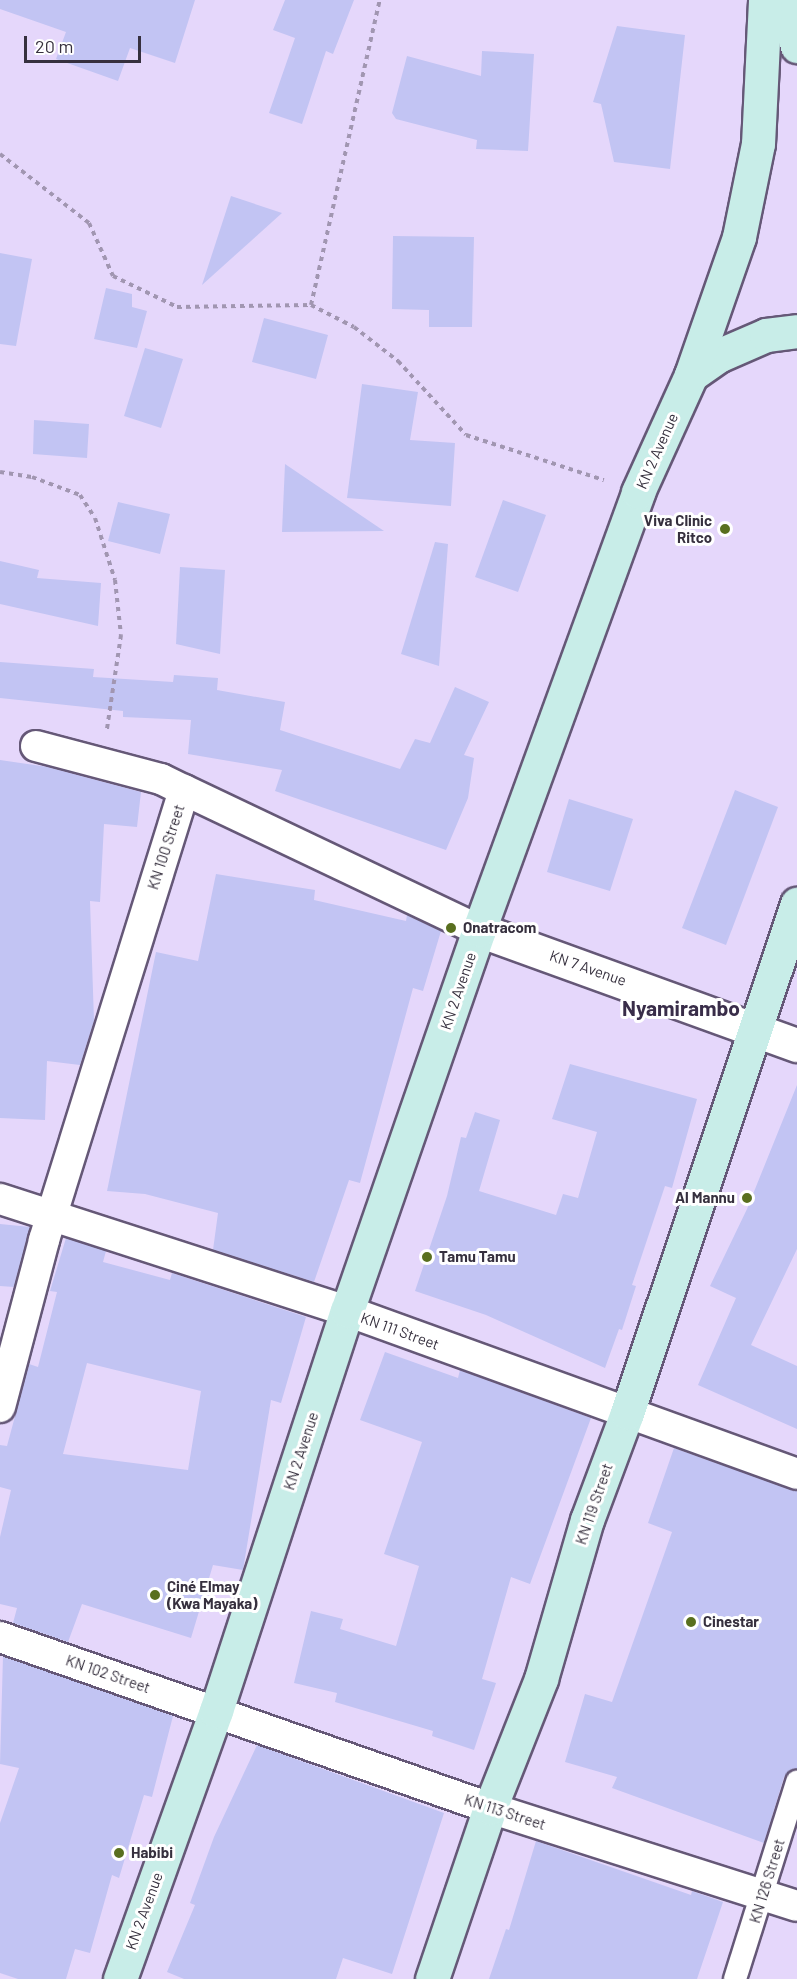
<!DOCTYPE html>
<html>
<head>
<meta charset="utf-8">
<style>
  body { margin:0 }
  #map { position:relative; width:797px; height:1979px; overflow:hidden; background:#e5d7fb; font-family:Barlow,sans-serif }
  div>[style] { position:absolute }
  .building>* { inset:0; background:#c2c4f3 }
  .path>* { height:4px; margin-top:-2px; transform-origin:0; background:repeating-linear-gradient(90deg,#a196b1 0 4.5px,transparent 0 9px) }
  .roads { filter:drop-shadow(2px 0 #655877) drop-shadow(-2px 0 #655877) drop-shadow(0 2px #655877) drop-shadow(0 -2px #655877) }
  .pedestrian>* { height:22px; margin:-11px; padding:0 11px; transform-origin:11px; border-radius:11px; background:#fff }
  .minor>* { height:30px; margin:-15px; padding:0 15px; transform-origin:15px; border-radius:15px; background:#fff }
  .tertiary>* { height:33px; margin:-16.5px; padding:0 16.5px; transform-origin:16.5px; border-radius:16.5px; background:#fff }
  .secondary>* { height:33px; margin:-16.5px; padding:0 16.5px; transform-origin:16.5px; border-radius:16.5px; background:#c8ede8 }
  .dots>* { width:16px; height:16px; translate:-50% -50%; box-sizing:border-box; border:3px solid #fff; border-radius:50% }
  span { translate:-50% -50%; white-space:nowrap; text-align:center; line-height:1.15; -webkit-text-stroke:6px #fff; paint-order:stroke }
  .street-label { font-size:15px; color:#36303e }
  .poi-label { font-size:15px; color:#36303e; font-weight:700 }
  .right { translate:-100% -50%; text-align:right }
  .left { translate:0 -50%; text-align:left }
  .district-label { font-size:21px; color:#392d49; font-weight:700 }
  .scale { position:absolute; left:24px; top:36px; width:117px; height:27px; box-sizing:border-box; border:3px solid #36303e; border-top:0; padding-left:8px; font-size:18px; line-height:21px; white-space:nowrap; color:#36303e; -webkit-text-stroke:4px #fff; paint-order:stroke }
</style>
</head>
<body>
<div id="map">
  <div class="building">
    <i style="clip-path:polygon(0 0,195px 0,175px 63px,130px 48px,118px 81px,56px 59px,66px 32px,0 9px)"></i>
    <i style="clip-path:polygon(285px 0,354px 0,333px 54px,326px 51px,302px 124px,269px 113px,295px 38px,273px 30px)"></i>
    <i style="clip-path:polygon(617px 26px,685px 35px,670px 169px,614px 162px,601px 104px,593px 102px)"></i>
    <i style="clip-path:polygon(482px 51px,534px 54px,528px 151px,476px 149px,477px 140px,396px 119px,392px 113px,407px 56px,481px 76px)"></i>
    <i style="clip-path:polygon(231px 196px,282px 213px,202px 285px)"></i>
    <i style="clip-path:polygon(393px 236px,474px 237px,472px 327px,429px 327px,429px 310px,392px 309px)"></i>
    <i style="clip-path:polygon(0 253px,32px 259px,16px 346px,0 344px)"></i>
    <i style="clip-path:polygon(106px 288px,132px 294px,132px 307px,147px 311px,137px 348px,94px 339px)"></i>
    <i style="clip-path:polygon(264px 318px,328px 335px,316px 379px,252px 362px)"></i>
    <i style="clip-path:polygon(145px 348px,183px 359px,161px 428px,124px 416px)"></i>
    <i style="clip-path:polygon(362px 384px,418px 392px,410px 440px,455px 443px,451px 506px,347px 498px)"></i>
    <i style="clip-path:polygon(34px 420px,89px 424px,87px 458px,33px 454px)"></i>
    <i style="clip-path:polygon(285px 464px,384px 531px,282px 532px)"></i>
    <i style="clip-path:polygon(503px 500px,546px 515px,518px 592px,475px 577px)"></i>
    <i style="clip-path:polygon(118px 502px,170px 514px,160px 554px,108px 541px)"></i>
    <i style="clip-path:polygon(435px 542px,448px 544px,439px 666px,401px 654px)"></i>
    <i style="clip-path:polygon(0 561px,39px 570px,37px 578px,101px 583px,98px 626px,0 604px)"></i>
    <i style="clip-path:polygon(180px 567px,225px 570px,220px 654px,176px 644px)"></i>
    <i style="clip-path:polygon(0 662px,94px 669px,93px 677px,173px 682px,174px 675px,218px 678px,217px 690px,285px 702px,280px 730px,400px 769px,415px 739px,430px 743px,455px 687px,489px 702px,464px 755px,474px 758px,468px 798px,446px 850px,275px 791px,282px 770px,188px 754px,191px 720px,123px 717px,123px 711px,0 698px)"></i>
    <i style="clip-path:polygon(0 760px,48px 767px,141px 792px,137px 827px,104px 824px,100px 902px,90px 901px,94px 1021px,80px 1065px,47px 1061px,45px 1120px,0 1118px)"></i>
    <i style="clip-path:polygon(735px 790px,778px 807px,726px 945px,682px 928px)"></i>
    <i style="clip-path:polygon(569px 799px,633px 819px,610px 891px,547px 872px)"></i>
    <i style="clip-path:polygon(216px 874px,315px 890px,314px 900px,406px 921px,407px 915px,441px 931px,423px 991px,413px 988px,360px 1183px,349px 1180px,314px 1282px,213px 1250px,218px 1213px,145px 1194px,107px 1191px,156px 952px,198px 961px)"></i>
    <i style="clip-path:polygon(570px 1064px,697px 1099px,672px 1188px,665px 1186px,632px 1285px,636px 1286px,622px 1330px,619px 1329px,605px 1368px,486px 1315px,415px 1291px,447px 1196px,461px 1137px,466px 1138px,475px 1112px,500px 1120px,479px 1191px,556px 1215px,563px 1194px,578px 1198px,597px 1132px,552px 1119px)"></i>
    <i style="clip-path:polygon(797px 1085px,797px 1249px,751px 1345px,797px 1366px,797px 1429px,698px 1385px,736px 1298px,710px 1286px,747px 1209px)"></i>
    <i style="clip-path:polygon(0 1224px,30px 1227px,14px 1287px,0 1286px)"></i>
    <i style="clip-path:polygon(evenodd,66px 1238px,106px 1251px,103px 1262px,170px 1280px,172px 1273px,306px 1317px,281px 1403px,271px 1400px,243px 1570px,213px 1565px,191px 1638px,82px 1604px,68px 1642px,13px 1623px,17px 1608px,0 1604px,0 1537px,11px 1490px,0 1487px,0 1445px,7px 1446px,29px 1364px,38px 1367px,57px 1292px,50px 1291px,66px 1238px,87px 1363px,201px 1391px,188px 1470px,63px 1454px,87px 1363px)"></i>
    <i style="clip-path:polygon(385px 1352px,458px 1378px,460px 1370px,591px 1418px,530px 1584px,511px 1577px,482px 1679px,496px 1683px,474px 1750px,432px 1736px,433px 1731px,335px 1702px,337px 1693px,294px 1683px,311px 1611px,343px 1619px,340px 1629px,396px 1646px,419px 1566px,384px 1554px,422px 1442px,360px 1420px)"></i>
    <i style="clip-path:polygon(674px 1448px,797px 1491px,797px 1769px,784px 1777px,764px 1843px,612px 1788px,617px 1777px,565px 1762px,585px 1694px,612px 1702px,672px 1532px,648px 1523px)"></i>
    <i style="clip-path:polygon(3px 1656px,173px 1716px,152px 1797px,144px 1795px,119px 1878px,112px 1875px,90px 1953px,75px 1949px,66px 1979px,18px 1979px,0 1973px,0 1823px,19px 1768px,0 1764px)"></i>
    <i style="clip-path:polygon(257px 1745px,444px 1813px,392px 1974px,343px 1958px,336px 1979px,184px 1979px,167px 1972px,195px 1905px,190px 1903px,214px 1837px)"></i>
    <i style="clip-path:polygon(536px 1841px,691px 1895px,692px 1891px,723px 1902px,697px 1979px,489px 1979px,506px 1929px,509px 1930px)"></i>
  </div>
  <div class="path">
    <i style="left:0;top:154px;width:113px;rotate:37.8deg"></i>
    <i style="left:89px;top:223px;width:58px;rotate:65.6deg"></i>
    <i style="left:113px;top:276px;width:71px;rotate:25.8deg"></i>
    <i style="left:177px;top:307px;width:134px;rotate:-0.9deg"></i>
    <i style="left:311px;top:305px;width:48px;rotate:27.1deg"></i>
    <i style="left:354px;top:327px;width:56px;rotate:37.7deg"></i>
    <i style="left:398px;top:361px;width:100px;rotate:47.4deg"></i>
    <i style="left:466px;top:435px;width:145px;rotate:18.1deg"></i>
    <i style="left:311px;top:305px;width:313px;rotate:-77.3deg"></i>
    <i style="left:0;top:472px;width:32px;rotate:9deg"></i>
    <i style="left:32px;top:477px;width:51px;rotate:20.6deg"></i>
    <i style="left:80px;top:495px;width:27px;rotate:57deg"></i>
    <i style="left:95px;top:518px;width:65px;rotate:72.1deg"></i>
    <i style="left:115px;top:580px;width:55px;rotate:83.8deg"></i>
    <i style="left:121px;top:635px;width:95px;rotate:98.5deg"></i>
  </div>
  <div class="roads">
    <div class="pedestrian">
      <i style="left:735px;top:1979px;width:207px;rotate:-72.5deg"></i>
    </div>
    <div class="minor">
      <i style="left:36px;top:746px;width:129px;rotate:14.8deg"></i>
      <i style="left:161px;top:779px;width:25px;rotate:26deg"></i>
      <i style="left:0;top:1199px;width:365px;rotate:17.9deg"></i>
      <i style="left:347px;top:1311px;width:479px;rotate:19.9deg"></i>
      <i style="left:0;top:1407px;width:173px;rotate:-75.2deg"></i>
      <i style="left:44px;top:1240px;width:471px;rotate:-72.7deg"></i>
      <i style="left:184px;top:790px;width:327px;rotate:25.4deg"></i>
      <i style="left:0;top:1637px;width:519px;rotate:19.24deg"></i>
      <i style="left:490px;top:1808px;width:322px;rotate:17.7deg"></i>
    </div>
    <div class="tertiary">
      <i style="left:479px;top:930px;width:338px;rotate:19.9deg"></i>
    </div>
    <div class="secondary">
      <i style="left:784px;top:0;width:48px;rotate:74.2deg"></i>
      <i style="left:691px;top:375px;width:35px;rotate:-35deg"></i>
      <i style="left:720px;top:355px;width:50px;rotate:-23.5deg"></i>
      <i style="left:766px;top:335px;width:31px;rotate:-7deg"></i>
      <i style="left:120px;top:1979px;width:285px;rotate:-70.3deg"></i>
      <i style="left:216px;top:1711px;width:421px;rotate:-71.9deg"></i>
      <i style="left:347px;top:1311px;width:403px;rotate:-70.9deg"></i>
      <i style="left:479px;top:930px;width:466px;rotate:-70deg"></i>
      <i style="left:638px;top:492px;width:128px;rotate:-65.6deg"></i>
      <i style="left:691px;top:375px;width:146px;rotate:-70.8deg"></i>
      <i style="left:739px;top:237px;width:95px;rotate:-78.5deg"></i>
      <i style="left:758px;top:144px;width:144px;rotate:-87.2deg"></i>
      <i style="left:432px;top:1979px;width:181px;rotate:-71.3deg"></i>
      <i style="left:490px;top:1808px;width:139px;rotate:-68.4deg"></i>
      <i style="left:541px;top:1679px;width:166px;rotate:-73.9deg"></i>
      <i style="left:587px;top:1520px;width:114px;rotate:-69.5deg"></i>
      <i style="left:627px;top:1413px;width:537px;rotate:-71.53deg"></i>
    </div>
  </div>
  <div class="dots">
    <i style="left:725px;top:529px;background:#596f1f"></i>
    <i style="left:451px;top:928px;background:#596f1f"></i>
    <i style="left:747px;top:1198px;background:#596f1f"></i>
    <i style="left:427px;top:1257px;background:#596f1f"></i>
    <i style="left:155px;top:1595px;background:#596f1f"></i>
    <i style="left:691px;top:1622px;background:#596f1f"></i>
    <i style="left:119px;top:1853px;background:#596f1f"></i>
  </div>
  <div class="street-label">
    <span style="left:657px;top:451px;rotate:-66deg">KN 2 Avenue</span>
    <span style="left:166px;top:847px;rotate:-72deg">KN 100 Street</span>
    <span style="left:588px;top:968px;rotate:19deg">KN 7 Avenue</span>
    <span style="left:458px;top:991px;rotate:-71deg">KN 2 Avenue</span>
    <span style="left:400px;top:1331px;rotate:20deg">KN 111 Street</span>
    <span style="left:301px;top:1451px;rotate:-72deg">KN 2 Avenue</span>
    <span style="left:594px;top:1504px;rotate:-71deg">KN 119 Street</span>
    <span style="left:108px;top:1674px;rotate:19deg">KN 102 Street</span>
    <span style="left:505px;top:1812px;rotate:18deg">KN 113 Street</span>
    <span style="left:767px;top:1881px;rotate:-73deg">KN 126 Street</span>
    <span style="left:144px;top:1911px;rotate:-70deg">KN 2 Avenue</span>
  </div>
  <div class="poi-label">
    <span class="right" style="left:712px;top:529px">Viva Clinic<br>Ritco</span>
    <span class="left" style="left:463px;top:928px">Onatracom</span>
    <span class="right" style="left:735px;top:1198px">Al Mannu</span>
    <span class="left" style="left:439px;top:1257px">Tamu Tamu</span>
    <span class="left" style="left:167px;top:1595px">Ciné Elmay<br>(Kwa Mayaka)</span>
    <span class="left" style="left:703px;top:1622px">Cinestar</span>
    <span class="left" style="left:131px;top:1853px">Habibi</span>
  </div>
  <div class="district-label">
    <span style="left:681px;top:1008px">Nyamirambo</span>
  </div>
  <div class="scale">20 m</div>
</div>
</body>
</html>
